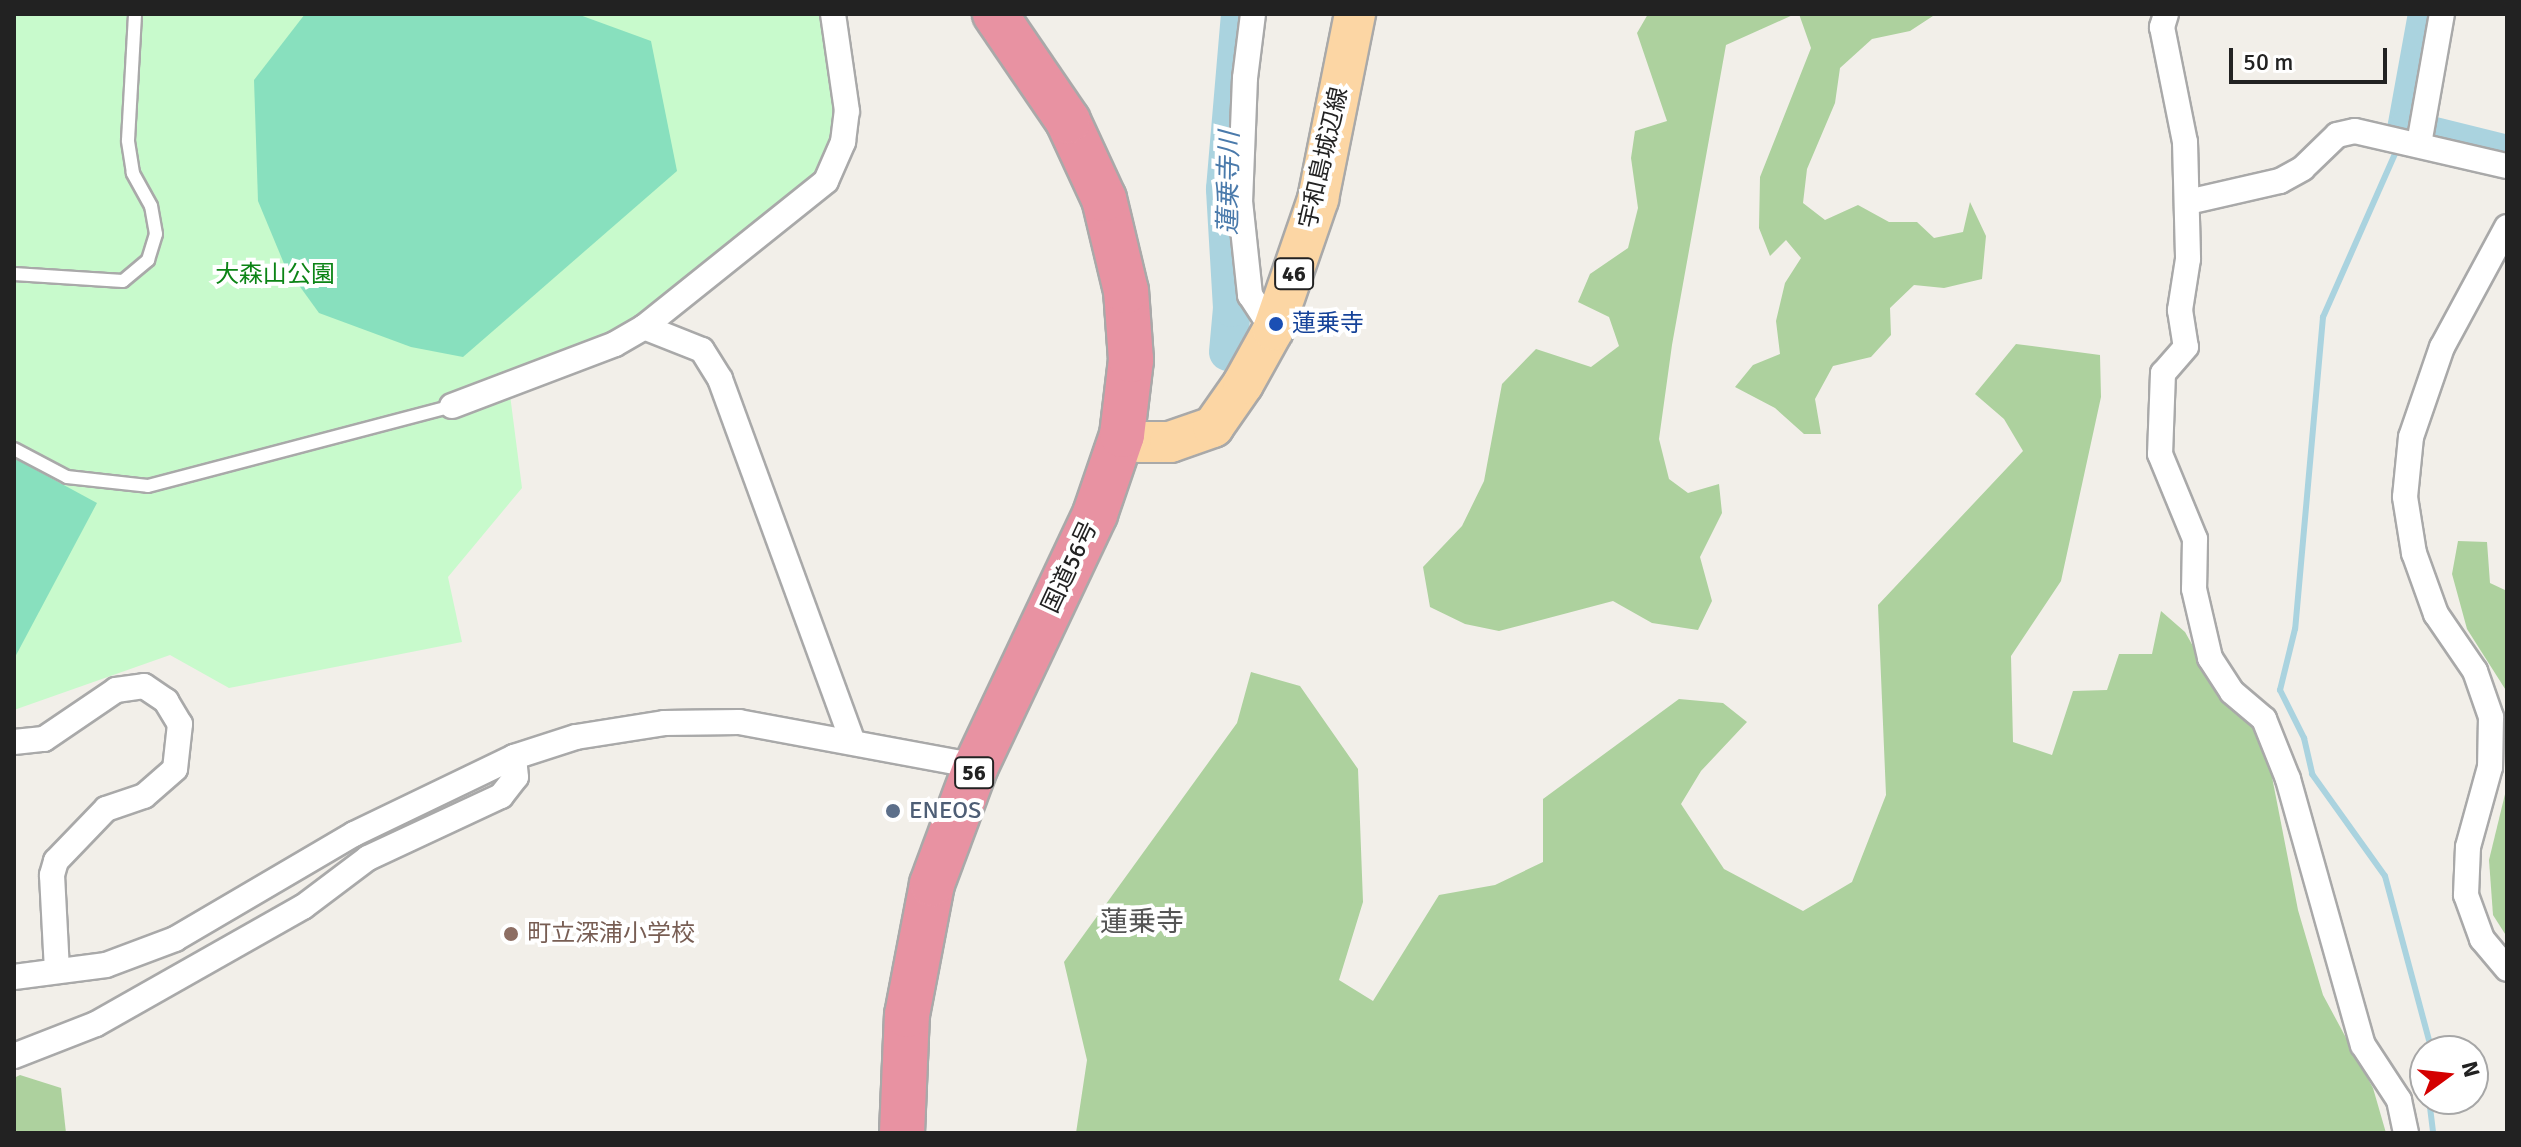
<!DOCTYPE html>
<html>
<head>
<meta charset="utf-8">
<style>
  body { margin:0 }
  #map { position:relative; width:2521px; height:1147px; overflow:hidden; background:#f2efe9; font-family:Signika,"Noto Sans JP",sans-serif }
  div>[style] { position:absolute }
  .forest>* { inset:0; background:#add19e }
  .park>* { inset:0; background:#c8facc }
  .pitch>* { inset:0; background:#88e0be }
  .stream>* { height:6px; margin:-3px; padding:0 3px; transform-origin:3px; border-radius:3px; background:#aad3df }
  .river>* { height:38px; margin:-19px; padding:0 19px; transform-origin:19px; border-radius:19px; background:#aad3df }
  .roads { filter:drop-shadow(2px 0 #a9a9a9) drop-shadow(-2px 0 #a9a9a9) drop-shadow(0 2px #a9a9a9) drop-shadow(0 -2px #a9a9a9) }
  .lane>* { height:12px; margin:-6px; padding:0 6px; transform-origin:6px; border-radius:6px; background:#fff }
  .street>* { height:24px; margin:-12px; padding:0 12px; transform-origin:12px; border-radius:12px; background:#fff }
  .primary>* { height:40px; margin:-20px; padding:0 20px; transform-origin:20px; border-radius:20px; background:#fcd6a4 }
  .highway>* { height:44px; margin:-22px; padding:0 22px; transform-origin:22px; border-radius:22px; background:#e892a2 }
  .dots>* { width:22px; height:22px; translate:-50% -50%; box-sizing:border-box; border:4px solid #fff; border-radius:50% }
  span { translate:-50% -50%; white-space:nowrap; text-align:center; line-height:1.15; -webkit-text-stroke:8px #fff; paint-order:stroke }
  .shield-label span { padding:2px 6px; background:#fff; border:2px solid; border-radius:6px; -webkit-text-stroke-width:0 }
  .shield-label { font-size:22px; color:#222; font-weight:700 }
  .street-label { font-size:24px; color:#222 }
  .park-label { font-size:24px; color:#0c8416 }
  .transit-label { font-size:24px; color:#164399 }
  .left { translate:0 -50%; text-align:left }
  .service-label { font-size:24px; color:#4e5e75 }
  .education-label { font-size:24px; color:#785e54 }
  .water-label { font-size:26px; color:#4a7aab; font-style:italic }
  .quarter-label { font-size:28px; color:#555 }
  .frame { position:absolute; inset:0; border:16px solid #222; pointer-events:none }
  .north { position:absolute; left:2409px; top:1035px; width:80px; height:80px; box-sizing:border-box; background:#fff; border:2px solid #a7a7a7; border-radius:50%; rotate:75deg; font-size:22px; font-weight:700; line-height:32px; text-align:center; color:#222 }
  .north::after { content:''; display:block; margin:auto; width:28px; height:36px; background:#d40000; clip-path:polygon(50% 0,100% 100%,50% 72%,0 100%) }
  .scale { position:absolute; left:2229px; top:48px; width:158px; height:36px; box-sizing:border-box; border:4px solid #222; border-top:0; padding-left:10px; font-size:24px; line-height:28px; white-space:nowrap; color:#222; -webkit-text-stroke:6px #fff; paint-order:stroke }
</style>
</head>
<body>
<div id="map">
  <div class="forest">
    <i style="clip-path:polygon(1648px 14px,1795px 14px,1726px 45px,1672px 345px,1659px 439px,1669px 479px,1688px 493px,1719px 484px,1722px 513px,1700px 557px,1712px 601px,1698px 630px,1652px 623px,1613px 601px,1499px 631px,1465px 624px,1430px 607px,1423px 567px,1462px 526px,1484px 481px,1502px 384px,1536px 349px,1591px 367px,1619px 346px,1609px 317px,1578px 302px,1590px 274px,1628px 248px,1638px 208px,1631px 158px,1635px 131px,1667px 121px,1637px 33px)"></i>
    <i style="clip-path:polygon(1799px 14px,1936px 14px,1910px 31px,1872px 39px,1840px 68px,1835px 103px,1807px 169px,1803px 203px,1825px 220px,1858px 205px,1889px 222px,1917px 222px,1934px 238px,1963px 232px,1970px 202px,1986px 236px,1982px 279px,1944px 288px,1914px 285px,1890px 308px,1891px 335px,1871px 357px,1833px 366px,1815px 399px,1821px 434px,1804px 434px,1775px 408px,1735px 387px,1753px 365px,1780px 354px,1776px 321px,1785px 283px,1801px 258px,1786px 240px,1770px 256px,1759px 228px,1760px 177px,1811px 48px)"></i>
    <i style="clip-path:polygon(2016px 344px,2100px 355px,2101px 397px,2061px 581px,2011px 656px,2013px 742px,2052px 755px,2073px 691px,2107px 690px,2119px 654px,2152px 654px,2161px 611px,2185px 632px,2219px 692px,2265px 741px,2298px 910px,2323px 995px,2373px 1088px,2386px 1133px,1076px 1133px,1087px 1060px,1064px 962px,1237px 723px,1251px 672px,1300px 686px,1358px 769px,1363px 902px,1339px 980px,1373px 1001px,1439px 895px,1495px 885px,1543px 862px,1543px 799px,1679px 699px,1723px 703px,1747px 722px,1701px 771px,1681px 804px,1724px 869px,1803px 911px,1852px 882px,1886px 795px,1878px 605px,2023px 451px,2004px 419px,1975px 394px)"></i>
    <i style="clip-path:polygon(2458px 541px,2487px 542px,2490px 583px,2507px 591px,2507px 692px,2467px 629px,2452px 574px)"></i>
    <i style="clip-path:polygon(2507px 786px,2507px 937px,2493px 915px,2489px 860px)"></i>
    <i style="clip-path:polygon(20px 1075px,61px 1088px,66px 1133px,14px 1133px,14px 1078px)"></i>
  </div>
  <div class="park">
    <i style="clip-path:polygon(14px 14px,833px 14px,841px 71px,826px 181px,644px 327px,509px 387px,522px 488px,448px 577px,462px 642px,229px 688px,170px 655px,14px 710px)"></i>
  </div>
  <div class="pitch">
    <i style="clip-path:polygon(305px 14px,577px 14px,651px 41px,677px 171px,463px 357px,411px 347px,319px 313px,285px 266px,258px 201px,254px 80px)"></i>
    <i style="clip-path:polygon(14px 458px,97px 503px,14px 659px)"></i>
  </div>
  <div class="stream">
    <i style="left:2398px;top:147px;width:186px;rotate:113.8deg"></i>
    <i style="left:2323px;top:317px;width:313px;rotate:95.1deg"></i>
    <i style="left:2295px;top:629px;width:63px;rotate:103.8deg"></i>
    <i style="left:2280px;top:690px;width:54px;rotate:63.4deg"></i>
    <i style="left:2304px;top:738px;width:37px;rotate:77deg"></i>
    <i style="left:2312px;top:774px;width:125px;rotate:54.4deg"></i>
    <i style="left:2385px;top:876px;width:181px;rotate:75deg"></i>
    <i style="left:2429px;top:1099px;width:34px;rotate:83deg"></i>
  </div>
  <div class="river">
    <i style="left:2427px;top:14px;width:117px;rotate:100.3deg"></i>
    <i style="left:2406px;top:129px;width:104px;rotate:13.9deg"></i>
    <i style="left:1228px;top:352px;width:44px;rotate:-84.8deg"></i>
    <i style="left:1232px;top:308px;width:119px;rotate:-93.4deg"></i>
    <i style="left:1225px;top:189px;width:176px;rotate:-85.1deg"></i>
  </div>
  <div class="roads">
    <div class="lane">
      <i style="left:14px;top:274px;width:109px;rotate:3.7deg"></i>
      <i style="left:123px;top:281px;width:33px;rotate:-40deg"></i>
      <i style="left:148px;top:260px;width:27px;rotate:-73deg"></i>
      <i style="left:156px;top:234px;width:28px;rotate:-100deg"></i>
      <i style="left:151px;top:206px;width:38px;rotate:-119deg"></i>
      <i style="left:133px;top:173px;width:33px;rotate:-99deg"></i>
      <i style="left:128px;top:140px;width:126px;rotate:-86.8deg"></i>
      <i style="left:14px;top:449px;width:60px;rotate:27.8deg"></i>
      <i style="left:67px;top:477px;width:81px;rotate:6.3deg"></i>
      <i style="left:148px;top:486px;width:314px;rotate:-14.7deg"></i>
    </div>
    <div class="street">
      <i style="left:1253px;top:14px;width:64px;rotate:97.1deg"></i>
      <i style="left:1245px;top:78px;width:123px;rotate:92.3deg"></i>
      <i style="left:1240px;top:201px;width:95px;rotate:83.9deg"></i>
      <i style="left:1250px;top:295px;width:42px;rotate:56.7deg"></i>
      <i style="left:2166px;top:14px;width:14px;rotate:107deg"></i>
      <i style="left:2162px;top:27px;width:117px;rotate:78.7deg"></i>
      <i style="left:2185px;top:142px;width:117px;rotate:88.5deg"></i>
      <i style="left:2188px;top:259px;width:52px;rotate:98.9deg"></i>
      <i style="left:2180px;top:310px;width:37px;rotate:81deg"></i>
      <i style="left:2186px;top:347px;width:35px;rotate:131deg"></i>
      <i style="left:2163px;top:373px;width:81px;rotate:92.1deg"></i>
      <i style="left:2160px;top:454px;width:92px;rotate:67.6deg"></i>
      <i style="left:2195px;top:539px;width:50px;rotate:91.1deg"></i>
      <i style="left:2194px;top:589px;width:71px;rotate:76.9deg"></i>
      <i style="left:2210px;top:658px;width:40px;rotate:57.1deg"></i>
      <i style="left:2232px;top:692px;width:42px;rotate:40.2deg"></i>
      <i style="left:2264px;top:719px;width:65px;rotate:68.2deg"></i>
      <i style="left:2288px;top:779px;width:276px;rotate:74.3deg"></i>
      <i style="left:2363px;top:1045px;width:66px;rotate:56.8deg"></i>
      <i style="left:2399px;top:1100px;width:34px;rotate:78deg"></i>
      <i style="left:2419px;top:144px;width:132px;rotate:-80deg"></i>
      <i style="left:2188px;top:202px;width:94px;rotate:-12.9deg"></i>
      <i style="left:2280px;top:181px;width:26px;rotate:-29deg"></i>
      <i style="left:2303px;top:168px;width:47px;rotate:-44.1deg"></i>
      <i style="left:2337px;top:135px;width:18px;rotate:-13deg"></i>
      <i style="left:2355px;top:131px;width:156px;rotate:13deg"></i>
      <i style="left:2507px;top:227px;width:136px;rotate:118.4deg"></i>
      <i style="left:2442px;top:347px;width:95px;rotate:109deg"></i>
      <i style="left:2411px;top:437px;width:60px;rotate:95.7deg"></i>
      <i style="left:2405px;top:497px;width:57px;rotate:80.9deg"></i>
      <i style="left:2414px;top:553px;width:65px;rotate:70.2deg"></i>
      <i style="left:2436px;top:614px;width:69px;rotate:55.6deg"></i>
      <i style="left:2475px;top:671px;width:49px;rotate:70.8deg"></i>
      <i style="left:2491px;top:717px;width:50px;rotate:91.1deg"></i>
      <i style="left:2490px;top:767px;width:83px;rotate:105.4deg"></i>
      <i style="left:2468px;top:847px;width:48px;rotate:92.4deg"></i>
      <i style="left:2466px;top:895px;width:47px;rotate:70deg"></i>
      <i style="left:2482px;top:939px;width:39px;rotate:50deg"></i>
      <i style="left:644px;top:327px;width:62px;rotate:21.6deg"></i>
      <i style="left:702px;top:350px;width:34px;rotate:58deg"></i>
      <i style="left:720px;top:379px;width:384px;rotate:69.9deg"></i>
      <i style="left:452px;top:406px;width:174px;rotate:-20.8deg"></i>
      <i style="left:615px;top:344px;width:34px;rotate:-30deg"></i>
      <i style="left:644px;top:327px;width:233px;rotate:-38.7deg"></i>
      <i style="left:826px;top:181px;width:43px;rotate:-66.4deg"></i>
      <i style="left:843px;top:142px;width:31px;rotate:-83deg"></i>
      <i style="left:847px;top:111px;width:98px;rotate:-98.2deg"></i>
      <i style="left:14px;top:742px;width:30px;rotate:-6deg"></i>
      <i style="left:44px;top:739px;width:87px;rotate:-34.2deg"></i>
      <i style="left:116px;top:690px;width:28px;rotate:-8deg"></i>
      <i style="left:144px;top:686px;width:27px;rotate:34deg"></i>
      <i style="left:166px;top:701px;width:27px;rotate:59deg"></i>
      <i style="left:180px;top:724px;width:45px;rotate:96.3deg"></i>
      <i style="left:175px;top:769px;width:41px;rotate:138.9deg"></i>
      <i style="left:144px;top:796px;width:40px;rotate:161.1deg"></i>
      <i style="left:106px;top:809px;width:72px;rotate:133.9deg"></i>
      <i style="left:56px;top:861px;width:15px;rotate:106deg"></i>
      <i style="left:52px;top:875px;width:95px;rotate:87deg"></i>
      <i style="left:14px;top:977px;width:93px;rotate:-7.4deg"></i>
      <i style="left:106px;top:965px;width:74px;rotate:-20.6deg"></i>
      <i style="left:175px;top:939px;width:208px;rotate:-30.4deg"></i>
      <i style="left:354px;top:834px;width:178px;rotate:-25.7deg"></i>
      <i style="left:514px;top:757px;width:65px;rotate:-17.9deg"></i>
      <i style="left:576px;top:737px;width:89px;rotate:-9deg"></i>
      <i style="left:664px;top:723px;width:75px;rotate:-0.8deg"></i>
      <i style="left:739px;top:722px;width:241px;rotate:10.5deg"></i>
      <i style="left:14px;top:1056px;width:88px;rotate:-21.3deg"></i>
      <i style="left:96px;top:1024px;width:238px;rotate:-29.5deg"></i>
      <i style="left:303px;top:907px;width:81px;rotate:-37deg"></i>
      <i style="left:368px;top:858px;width:147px;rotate:-25deg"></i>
      <i style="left:501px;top:796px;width:24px;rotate:-52deg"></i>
      <i style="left:516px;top:777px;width:20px;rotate:-96deg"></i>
    </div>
    <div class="primary">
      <i style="left:1122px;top:435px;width:20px;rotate:20deg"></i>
      <i style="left:1141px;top:442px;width:29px"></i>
      <i style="left:1170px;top:442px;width:46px;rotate:-19.2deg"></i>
      <i style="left:1213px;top:427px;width:52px;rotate:-55.1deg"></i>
      <i style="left:1243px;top:384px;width:62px;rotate:-60.9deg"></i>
      <i style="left:1273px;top:330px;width:139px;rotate:-71deg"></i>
      <i style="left:1318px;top:199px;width:189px;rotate:-78.7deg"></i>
    </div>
    <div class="highway">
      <i style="left:902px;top:1133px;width:118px;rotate:-87.6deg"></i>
      <i style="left:907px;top:1015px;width:133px;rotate:-79.2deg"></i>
      <i style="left:932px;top:884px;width:126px;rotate:-69.6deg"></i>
      <i style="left:976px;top:766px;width:279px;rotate:-64.7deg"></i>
      <i style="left:1095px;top:514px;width:83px;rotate:-71.1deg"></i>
      <i style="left:1122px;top:435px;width:76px;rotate:-83.2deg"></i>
      <i style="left:1131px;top:360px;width:69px;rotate:-94.1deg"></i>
      <i style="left:1126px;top:291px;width:95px;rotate:-103.4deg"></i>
      <i style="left:1104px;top:199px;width:86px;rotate:-114.8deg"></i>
      <i style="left:1068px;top:121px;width:130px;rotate:-124.3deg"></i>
    </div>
  </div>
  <div class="dots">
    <i style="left:1276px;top:324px;background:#1a4fb4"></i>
    <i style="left:893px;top:811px;background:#5c6f8a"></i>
    <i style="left:511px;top:934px;background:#8d6e63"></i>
  </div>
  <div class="shield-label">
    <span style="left:1294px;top:274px">46</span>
    <span style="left:974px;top:773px">56</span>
  </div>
  <div class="street-label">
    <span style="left:1324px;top:158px;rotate:-77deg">宇和島城辺線</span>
    <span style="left:1070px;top:567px;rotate:-65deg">国道56号</span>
  </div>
  <div class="park-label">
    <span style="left:275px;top:275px">大森山公園</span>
  </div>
  <div class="transit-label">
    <span class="left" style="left:1292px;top:324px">蓮乗寺</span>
  </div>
  <div class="service-label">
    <span class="left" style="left:909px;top:811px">ENEOS</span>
  </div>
  <div class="education-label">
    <span class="left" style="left:527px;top:934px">町立深浦小学校</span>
  </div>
  <div class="water-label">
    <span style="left:1230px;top:183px;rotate:-89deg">蓮乗寺川</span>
  </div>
  <div class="quarter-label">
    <span style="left:1142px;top:922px">蓮乗寺</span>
  </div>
  <div class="frame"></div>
  <div class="north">N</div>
  <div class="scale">50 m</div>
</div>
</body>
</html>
